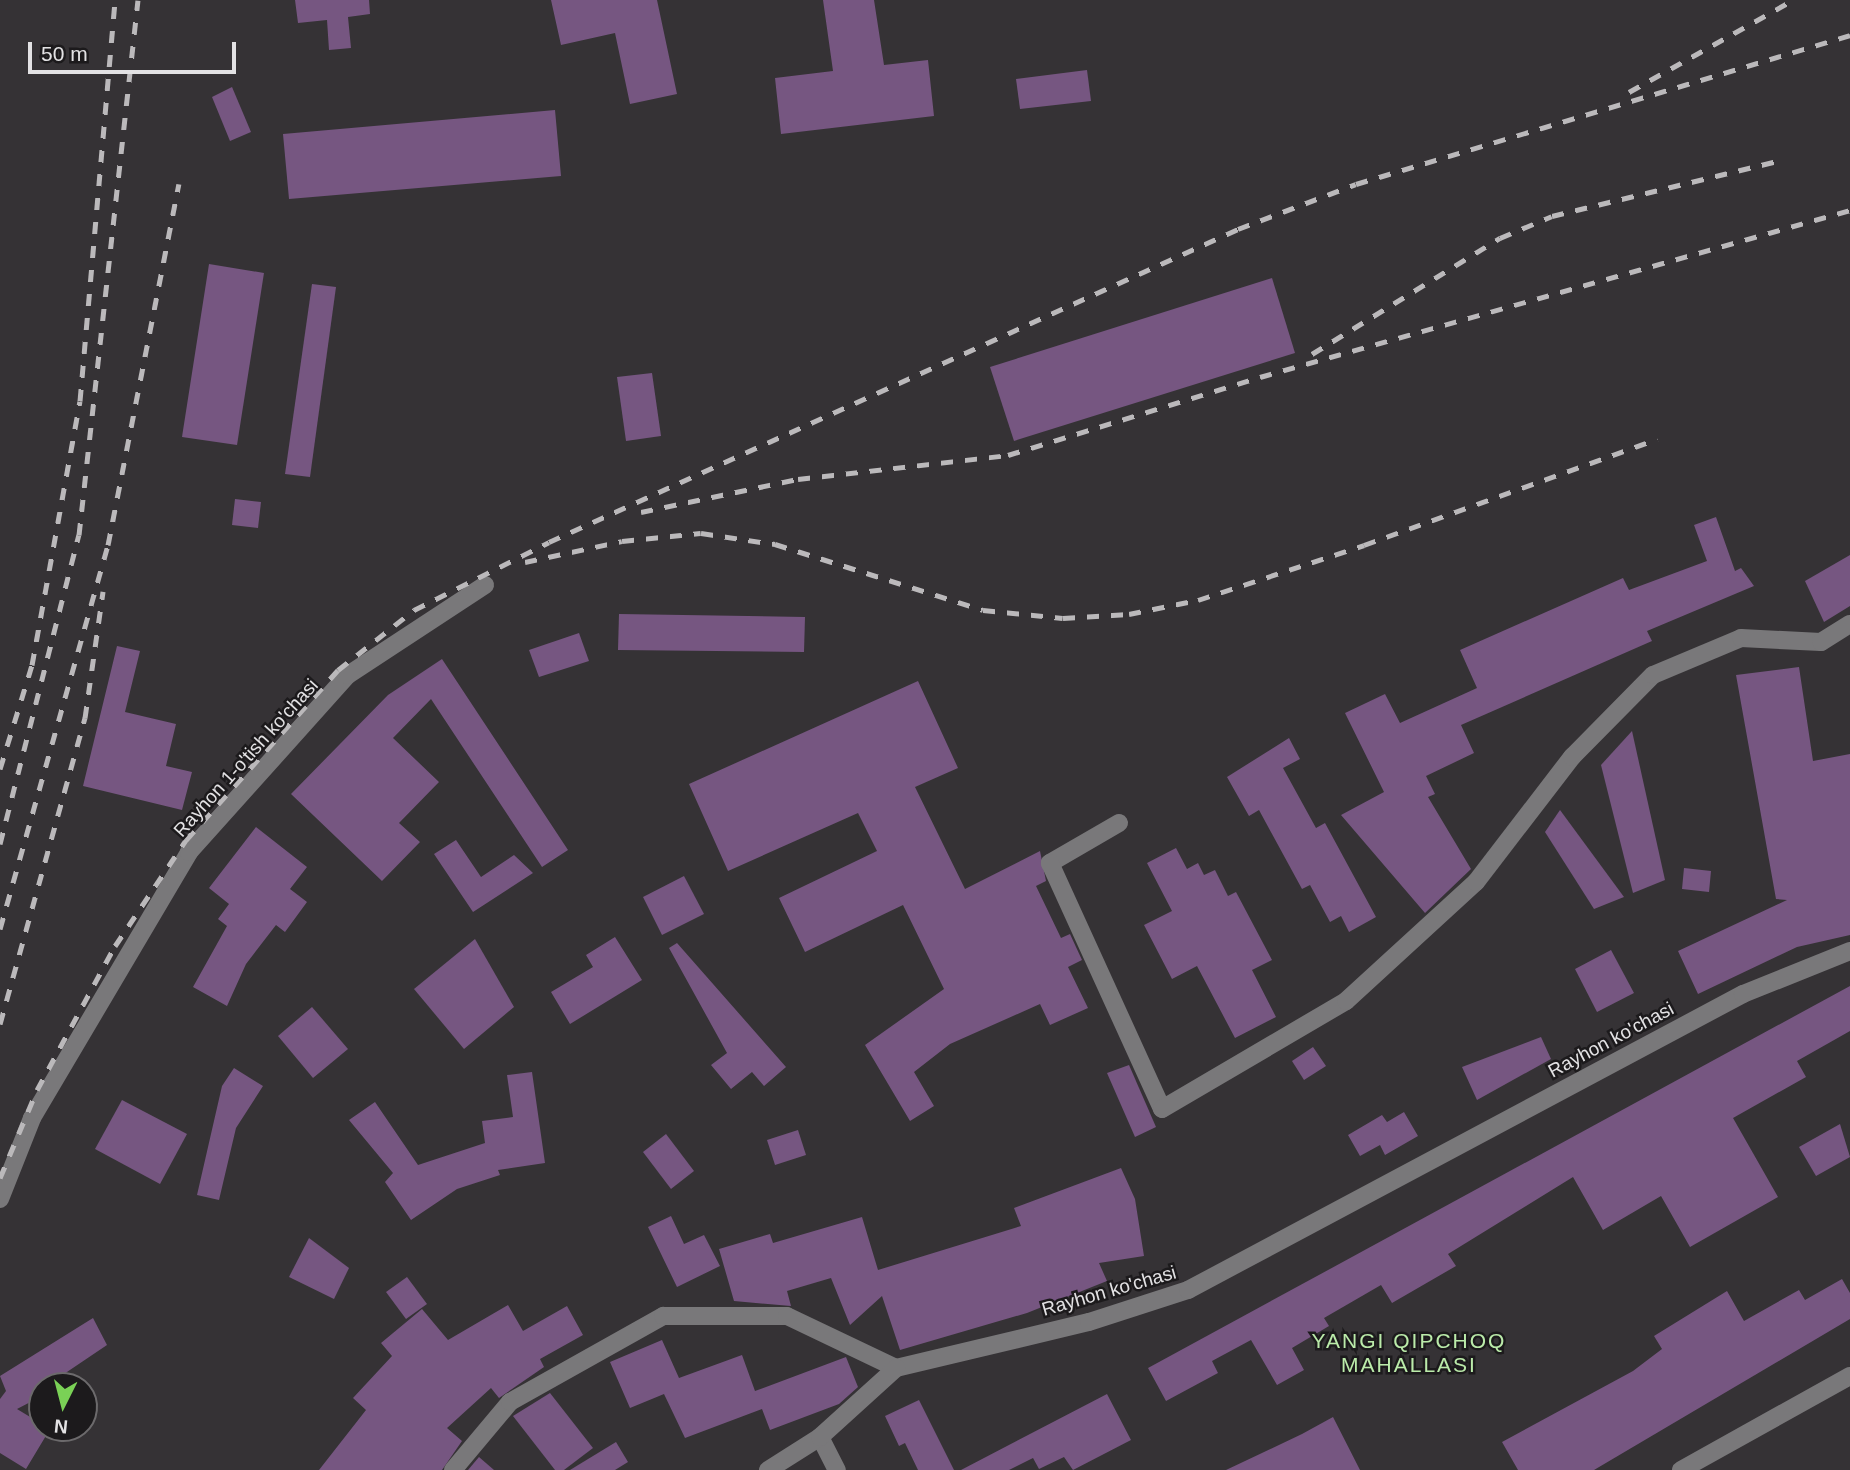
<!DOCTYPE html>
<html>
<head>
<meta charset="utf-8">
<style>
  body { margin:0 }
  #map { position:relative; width:1850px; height:1470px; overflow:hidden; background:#353235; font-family:Arial,sans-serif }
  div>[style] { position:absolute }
  .building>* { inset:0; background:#765681 }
  .minor>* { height:18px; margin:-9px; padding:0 9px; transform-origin:9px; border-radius:9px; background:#79787a }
  .rail>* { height:5px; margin-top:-2.5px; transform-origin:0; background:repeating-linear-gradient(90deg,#bbb9bb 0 12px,transparent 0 24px) }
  span { translate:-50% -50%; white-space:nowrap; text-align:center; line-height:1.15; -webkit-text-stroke:5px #1c1a1c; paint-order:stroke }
  .street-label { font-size:19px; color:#e3e2e4 }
  .neighbourhood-label { font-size:21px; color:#bbebaa; letter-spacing:2px }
  .north { position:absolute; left:28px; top:1372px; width:70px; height:70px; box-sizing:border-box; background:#1c1a1c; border:2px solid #6c6a6c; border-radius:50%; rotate:186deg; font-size:19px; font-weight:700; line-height:28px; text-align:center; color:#e3e2e4 }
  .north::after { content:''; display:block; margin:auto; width:24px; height:32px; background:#7ad156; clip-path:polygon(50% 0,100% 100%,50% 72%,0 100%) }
  .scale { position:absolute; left:28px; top:42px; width:208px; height:32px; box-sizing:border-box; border:4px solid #e3e2e4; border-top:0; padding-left:9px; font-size:21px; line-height:24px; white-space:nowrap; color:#e3e2e4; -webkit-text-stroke:5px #1c1a1c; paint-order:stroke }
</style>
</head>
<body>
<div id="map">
  <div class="building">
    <i style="clip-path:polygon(295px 0,369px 0,370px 14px,348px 17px,351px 48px,329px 50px,327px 20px,298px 23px)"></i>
    <i style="clip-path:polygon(551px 0,657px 0,677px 94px,630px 104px,615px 33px,561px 45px)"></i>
    <i style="clip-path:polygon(823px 0,874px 0,884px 65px,928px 60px,934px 116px,781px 134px,775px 78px,833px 71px)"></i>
    <i style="clip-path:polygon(1087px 70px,1091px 101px,1020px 109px,1016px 79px)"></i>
    <i style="clip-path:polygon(232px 87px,251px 132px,230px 141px,212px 97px)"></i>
    <i style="clip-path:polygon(555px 110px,561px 176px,289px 199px,283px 134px)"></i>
    <i style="clip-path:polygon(209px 264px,264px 273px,237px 445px,182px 437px)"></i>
    <i style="clip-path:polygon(1272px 278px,1295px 353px,1014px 441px,990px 367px)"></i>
    <i style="clip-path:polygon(312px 284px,336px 287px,310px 477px,285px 474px)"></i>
    <i style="clip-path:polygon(652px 373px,661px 436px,626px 441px,617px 377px)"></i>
    <i style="clip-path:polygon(235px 499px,261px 502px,258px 528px,232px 525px)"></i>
    <i style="clip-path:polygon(1716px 517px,1735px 571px,1741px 568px,1754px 586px,1647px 631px,1652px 641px,1461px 725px,1474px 753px,1426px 776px,1435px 794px,1428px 797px,1471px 869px,1425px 913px,1341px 815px,1384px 792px,1345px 713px,1385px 694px,1400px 723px,1477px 688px,1460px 650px,1623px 578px,1629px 590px,1707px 561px,1694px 525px)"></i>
    <i style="clip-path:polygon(1850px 555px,1850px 606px,1824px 622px,1805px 581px)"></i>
    <i style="clip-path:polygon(619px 614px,805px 617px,804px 652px,618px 650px)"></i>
    <i style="clip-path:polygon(579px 633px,589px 661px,539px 677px,529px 650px)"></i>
    <i style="clip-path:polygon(117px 646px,140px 651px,125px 712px,176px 724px,166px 766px,192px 772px,182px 810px,83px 786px)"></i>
    <i style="clip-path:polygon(442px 659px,568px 850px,542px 867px,431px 699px,393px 738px,439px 782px,399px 823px,420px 842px,382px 881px,291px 794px,388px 695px)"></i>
    <i style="clip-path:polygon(1799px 667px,1813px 761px,1850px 754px,1850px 935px,1797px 947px,1698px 994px,1678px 951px,1787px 900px,1776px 899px,1736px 675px)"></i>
    <i style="clip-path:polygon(918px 681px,958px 768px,915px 787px,965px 889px,1040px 851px,1046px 881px,1036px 886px,1061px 938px,1070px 934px,1082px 960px,1068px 967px,1088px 1008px,1050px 1025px,1040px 1004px,950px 1044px,914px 1072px,934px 1106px,910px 1121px,865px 1045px,944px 989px,903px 905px,805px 952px,779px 898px,877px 851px,858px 813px,728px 871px,689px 784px)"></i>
    <i style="clip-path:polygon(1632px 731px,1665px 880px,1633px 893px,1601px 765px)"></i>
    <i style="clip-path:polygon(1289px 738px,1300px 759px,1283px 768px,1316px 828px,1325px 823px,1376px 917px,1349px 932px,1341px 916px,1330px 922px,1310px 885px,1302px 889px,1259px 810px,1249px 816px,1227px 777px)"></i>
    <i style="clip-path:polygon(1560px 810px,1624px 897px,1594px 909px,1545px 832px)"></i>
    <i style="clip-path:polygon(256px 827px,307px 867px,290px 889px,307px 902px,285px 932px,276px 925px,246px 964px,227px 1006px,193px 987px,227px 926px,218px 919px,229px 904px,209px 888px)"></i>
    <i style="clip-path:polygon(456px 840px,481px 877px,514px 855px,533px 873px,473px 912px,434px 854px)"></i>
    <i style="clip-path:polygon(1176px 848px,1187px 869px,1198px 863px,1204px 875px,1215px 870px,1228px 896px,1236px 892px,1272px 960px,1252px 970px,1276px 1017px,1235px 1038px,1197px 966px,1172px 979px,1144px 925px,1172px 911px,1147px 863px)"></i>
    <i style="clip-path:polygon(1684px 868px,1711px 871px,1709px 892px,1682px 889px)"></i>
    <i style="clip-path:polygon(684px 876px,704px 914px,662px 935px,643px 897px)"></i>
    <i style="clip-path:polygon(615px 937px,642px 980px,570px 1024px,551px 992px,593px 967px,586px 955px)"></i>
    <i style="clip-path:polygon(475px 939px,514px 1007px,464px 1049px,414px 989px)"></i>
    <i style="clip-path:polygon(677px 943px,786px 1067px,764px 1086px,752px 1072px,731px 1089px,711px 1065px,727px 1053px,669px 948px)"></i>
    <i style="clip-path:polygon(1611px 950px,1634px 993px,1597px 1012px,1575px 969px)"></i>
    <i style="clip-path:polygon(1850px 986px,1850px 1031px,1797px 1061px,1806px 1077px,1733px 1118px,1778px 1197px,1690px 1247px,1661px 1196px,1603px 1230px,1573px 1177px,1448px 1254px,1456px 1266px,1392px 1303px,1381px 1285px,1324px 1318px,1329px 1326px,1292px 1348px,1304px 1370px,1277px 1385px,1251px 1340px,1212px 1361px,1218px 1373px,1166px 1401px,1148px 1368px)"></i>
    <i style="clip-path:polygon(312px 1007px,348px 1049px,313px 1078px,278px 1036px)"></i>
    <i style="clip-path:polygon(1541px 1037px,1551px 1059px,1477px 1100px,1462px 1067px)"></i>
    <i style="clip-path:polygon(1313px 1047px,1326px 1066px,1304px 1080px,1292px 1061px)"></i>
    <i style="clip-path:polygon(1129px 1065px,1156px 1127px,1135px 1137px,1107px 1073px)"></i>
    <i style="clip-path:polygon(234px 1068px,263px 1086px,236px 1128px,219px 1200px,197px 1195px,222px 1086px)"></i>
    <i style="clip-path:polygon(532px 1072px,545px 1163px,498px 1170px,500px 1175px,457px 1189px,411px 1220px,385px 1182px,393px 1173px,349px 1120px,375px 1102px,418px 1165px,485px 1143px,482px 1121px,513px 1117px,507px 1075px)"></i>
    <i style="clip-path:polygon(122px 1100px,187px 1134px,160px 1184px,95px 1149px)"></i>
    <i style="clip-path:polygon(1404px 1112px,1418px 1136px,1385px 1155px,1380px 1145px,1360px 1156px,1348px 1135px,1382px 1115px,1387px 1122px)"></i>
    <i style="clip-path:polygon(1840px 1124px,1850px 1157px,1816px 1176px,1799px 1147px)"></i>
    <i style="clip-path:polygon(798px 1130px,806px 1155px,775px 1165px,767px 1140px)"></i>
    <i style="clip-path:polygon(666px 1134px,694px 1171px,671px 1189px,643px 1152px)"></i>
    <i style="clip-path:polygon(1121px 1168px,1135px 1199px,1144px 1256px,1099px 1263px,1107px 1281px,1027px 1313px,900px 1350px,882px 1296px,850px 1325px,831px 1278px,787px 1291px,791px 1306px,734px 1301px,719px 1249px,770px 1234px,773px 1243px,862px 1217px,878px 1270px,1021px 1226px,1014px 1208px)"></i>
    <i style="clip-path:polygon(671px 1216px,684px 1244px,704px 1235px,720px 1266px,677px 1287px,648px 1227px)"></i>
    <i style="clip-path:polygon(309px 1238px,349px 1268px,334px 1299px,289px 1277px)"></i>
    <i style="clip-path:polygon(407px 1277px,427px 1304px,406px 1319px,386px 1292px)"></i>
    <i style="clip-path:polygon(1842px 1279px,1850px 1293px,1850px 1319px,1594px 1470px,1518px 1470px,1502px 1442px,1633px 1371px,1662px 1349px,1654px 1336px,1727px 1291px,1744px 1321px,1799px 1290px,1805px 1300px)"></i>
    <i style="clip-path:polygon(508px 1305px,523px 1331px,567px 1306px,583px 1335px,540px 1359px,544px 1367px,499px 1398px,491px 1388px,447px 1428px,462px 1441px,442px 1470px,319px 1470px,366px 1410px,353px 1398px,392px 1356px,381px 1343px,422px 1309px,448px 1340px)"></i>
    <i style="clip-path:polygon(93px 1318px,107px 1345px,64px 1374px,70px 1386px,42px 1386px,42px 1396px,17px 1409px,50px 1429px,26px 1469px,0 1453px,0 1399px,6px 1391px,0 1376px)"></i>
    <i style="clip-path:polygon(662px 1340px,679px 1378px,742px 1355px,755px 1391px,846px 1357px,858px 1387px,839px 1404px,770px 1430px,762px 1409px,685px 1438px,664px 1394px,630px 1408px,610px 1362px)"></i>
    <i style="clip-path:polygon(550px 1393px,593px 1448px,564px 1470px,555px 1470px,513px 1416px)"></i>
    <i style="clip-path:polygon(1107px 1394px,1131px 1440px,1073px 1470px,1064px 1457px,1039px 1469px,1033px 1458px,1009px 1470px,961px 1470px)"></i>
    <i style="clip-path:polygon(919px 1400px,954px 1470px,918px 1470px,905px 1443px,899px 1446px,885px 1416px)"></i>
    <i style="clip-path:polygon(1333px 1417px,1360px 1470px,1226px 1470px,1302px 1434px)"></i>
    <i style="clip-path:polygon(616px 1442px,628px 1462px,615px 1470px,570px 1470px)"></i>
    <i style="clip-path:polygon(479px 1457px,494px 1470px,468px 1470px)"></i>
  </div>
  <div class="minor">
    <i style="left:1119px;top:823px;width:80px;rotate:149.9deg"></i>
    <i style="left:1050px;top:863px;width:270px;rotate:65.5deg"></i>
    <i style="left:1162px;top:1109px;width:213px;rotate:-30.4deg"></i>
    <i style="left:1346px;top:1001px;width:176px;rotate:-42.5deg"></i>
    <i style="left:1476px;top:882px;width:158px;rotate:-52.5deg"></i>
    <i style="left:1572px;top:757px;width:115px;rotate:-45.4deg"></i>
    <i style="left:1653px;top:675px;width:95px;rotate:-22.8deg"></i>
    <i style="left:1741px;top:638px;width:80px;rotate:2.9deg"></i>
    <i style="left:1821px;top:642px;width:34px;rotate:-32deg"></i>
    <i style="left:0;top:1199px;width:87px;rotate:-68.4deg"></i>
    <i style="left:32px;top:1118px;width:309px;rotate:-59.4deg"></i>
    <i style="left:189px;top:852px;width:238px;rotate:-48.1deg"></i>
    <i style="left:348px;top:675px;width:164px;rotate:-33.3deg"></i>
    <i style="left:820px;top:1437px;width:37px;rotate:63deg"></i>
    <i style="left:453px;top:1470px;width:89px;rotate:-50deg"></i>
    <i style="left:510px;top:1402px;width:176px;rotate:-29.3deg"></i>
    <i style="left:663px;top:1316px;width:124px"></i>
    <i style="left:787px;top:1316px;width:121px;rotate:25.5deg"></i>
    <i style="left:896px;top:1368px;width:198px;rotate:-13.4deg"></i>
    <i style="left:1089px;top:1322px;width:104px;rotate:-17.9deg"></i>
    <i style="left:1188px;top:1290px;width:629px;rotate:-28.07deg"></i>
    <i style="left:1743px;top:994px;width:115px;rotate:-21.9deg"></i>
    <i style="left:768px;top:1470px;width:62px;rotate:-32.4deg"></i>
    <i style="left:820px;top:1437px;width:103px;rotate:-42.2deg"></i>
    <i style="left:1681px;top:1470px;width:193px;rotate:-29.1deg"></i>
  </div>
  <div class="rail">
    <i style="left:1629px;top:92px;width:188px;rotate:-29.3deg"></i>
    <i style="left:1312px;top:354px;width:221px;rotate:-31.7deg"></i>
    <i style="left:1500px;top:238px;width:56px;rotate:-22.9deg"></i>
    <i style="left:1552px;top:216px;width:232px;rotate:-13.7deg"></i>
    <i style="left:641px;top:512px;width:160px;rotate:-11.9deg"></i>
    <i style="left:798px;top:479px;width:211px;rotate:-6.5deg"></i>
    <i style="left:1008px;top:455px;width:264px;rotate:-17.2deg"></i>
    <i style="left:1260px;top:377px;width:613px;rotate:-15.8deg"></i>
    <i style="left:525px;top:562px;width:99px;rotate:-12.2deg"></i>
    <i style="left:622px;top:541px;width:79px;rotate:-5.8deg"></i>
    <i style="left:701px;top:533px;width:75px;rotate:8.5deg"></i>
    <i style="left:775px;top:544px;width:218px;rotate:17.6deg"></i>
    <i style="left:983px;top:610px;width:80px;rotate:5.7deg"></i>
    <i style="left:1063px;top:618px;width:66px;rotate:-3.5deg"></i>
    <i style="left:1129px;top:614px;width:70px;rotate:-11.5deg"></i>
    <i style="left:1198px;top:600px;width:175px;rotate:-18.3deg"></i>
    <i style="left:1364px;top:545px;width:312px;rotate:-19.9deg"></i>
    <i style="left:0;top:769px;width:109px;rotate:-72.9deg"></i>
    <i style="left:32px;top:665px;width:268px;rotate:-79.7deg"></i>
    <i style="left:80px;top:401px;width:403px;rotate:-85deg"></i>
    <i style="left:0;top:844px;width:319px;rotate:-75.7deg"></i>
    <i style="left:79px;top:535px;width:538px;rotate:-83.71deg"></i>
    <i style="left:0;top:929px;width:399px;rotate:-74.3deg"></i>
    <i style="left:108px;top:545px;width:368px;rotate:-78.9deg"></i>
    <i style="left:0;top:1024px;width:318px;rotate:-74.5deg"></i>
    <i style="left:85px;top:718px;width:128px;rotate:-81.9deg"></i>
    <i style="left:0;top:1178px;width:95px;rotate:-67.2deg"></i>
    <i style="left:37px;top:1090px;width:164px;rotate:-61.6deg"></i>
    <i style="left:115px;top:946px;width:128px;rotate:-56.2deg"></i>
    <i style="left:186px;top:840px;width:228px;rotate:-48.2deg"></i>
    <i style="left:338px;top:670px;width:97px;rotate:-38.3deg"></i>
    <i style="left:414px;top:610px;width:151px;rotate:-26.7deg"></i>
    <i style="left:549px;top:542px;width:757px;rotate:-24.43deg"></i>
    <i style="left:1238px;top:229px;width:126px;rotate:-20.9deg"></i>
    <i style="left:1356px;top:184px;width:516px;rotate:-16.78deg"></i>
  </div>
  <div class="street-label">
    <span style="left:246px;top:758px;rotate:-48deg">Rayhon 1-o'tish ko'chasi</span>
    <span style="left:1611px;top:1040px;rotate:-28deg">Rayhon ko'chasi</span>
    <span style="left:1109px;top:1291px;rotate:-16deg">Rayhon ko'chasi</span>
  </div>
  <div class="neighbourhood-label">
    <span style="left:1409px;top:1353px">YANGI QIPCHOQ<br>MAHALLASI</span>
  </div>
  <div class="north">N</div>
  <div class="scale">50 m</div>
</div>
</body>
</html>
